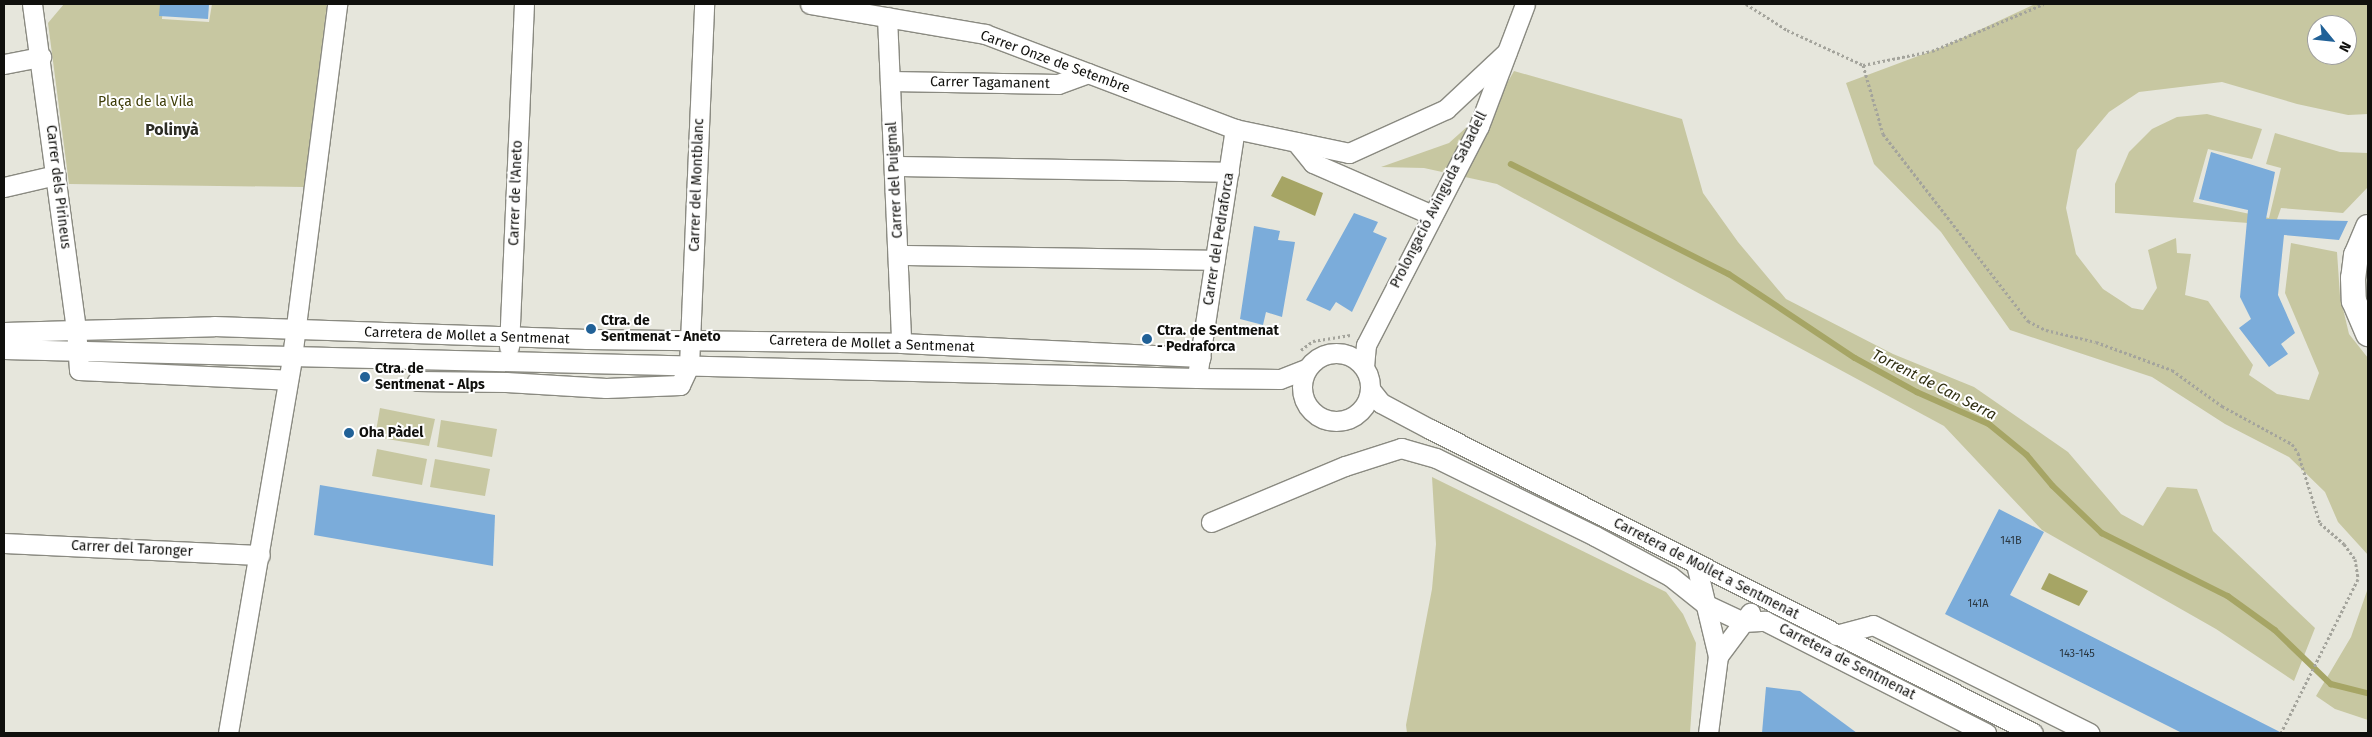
<!DOCTYPE html>
<html>
<head>
<meta charset="utf-8">
<style>
  body { margin:0 }
  #map { position:relative; width:2372px; height:737px; overflow:hidden; background:#e6e6dc; font-family:"Fira Sans",sans-serif }
  div>[style] { position:absolute }
  .green>* { inset:0; background:#c7c7a1 }
  .water>* { inset:0; background:#a6a565 }
  .stream>* { height:5.5px; margin:-2.75px; padding:0 2.75px; transform-origin:2.75px; border-radius:2.75px; background:#a6a565 }
  .building>* { inset:0; background:#7bacda }
  .path>* { height:3px; margin-top:-1.5px; transform-origin:0; background:repeating-linear-gradient(90deg,#a4a49c 0 2.5px,transparent 0 5px) }
  .roads { filter:drop-shadow(1px 0 #8a8a81) drop-shadow(-1px 0 #8a8a81) drop-shadow(0 1px #8a8a81) drop-shadow(0 -1px #8a8a81) }
  .minor>* { height:19px; margin:-9.5px; padding:0 9.5px; transform-origin:9.5px; border-radius:9.5px; background:#fff }
  .minor>.ring { margin:-9.5px; padding:0; box-sizing:content-box; background:none; border:19px solid #fff; border-radius:50% }
  .major>* { height:24px; margin:-12px; padding:0 12px; transform-origin:12px; border-radius:12px; background:#fff }
  .dots>* { width:14px; height:14px; translate:-50% -50%; box-sizing:border-box; border:2px solid #fff; border-radius:50% }
  span { translate:-50% -50%; white-space:nowrap; text-align:center; line-height:1.15; -webkit-text-stroke:4px #fff; paint-order:stroke }
  .number-label { font-size:11px; color:#2b3740 }
  .number-label span { -webkit-text-stroke-width:0 }
  .street-label { font-size:14px; color:#10100d }
  .park-label { font-size:14px; color:#3e3d08 }
  .poi-label { font-size:14px; color:#10100d; font-weight:700 }
  .left { translate:0 -50%; text-align:left }
  .water-label { font-size:15px; color:#313013; font-style:italic }
  .quarter-label { font-size:16px; color:#2c2c24; font-weight:700 }
  .frame { position:absolute; inset:0; border:5px solid #10100d; pointer-events:none }
  .north { position:absolute; left:2307px; top:15px; width:50px; height:50px; box-sizing:border-box; background:#fff; border:1px solid #9f9f9e; border-radius:50%; rotate:118deg; font-size:14px; font-weight:700; line-height:20px; text-align:center; color:#10100d }
  .north::after { content:''; display:block; margin:auto; width:18px; height:22px; background:#216197; clip-path:polygon(50% 0,100% 100%,50% 72%,0 100%) }
</style>
</head>
<body>
<div id="map">
  <div class="green">
    <i style="clip-path:polygon(64px 4px,163px 4px,162px 19px,209px 22px,212px 4px,327px 4px,304px 187px,69px 184px,48px 23px)"></i>
    <i style="clip-path:polygon(evenodd,2035px 4px,2368px 4px,2368px 114px,2348px 115px,2297px 104px,2222px 82px,2139px 92px,2109px 112px,2077px 150px,2066px 208px,2076px 254px,2103px 289px,2132px 308px,2143px 310px,2157px 288px,2148px 250px,2176px 238px,2177px 253px,2191px 254px,2185px 295px,2208px 301px,2253px 365px,2249px 375px,2277px 394px,2309px 400px,2319px 373px,2285px 293px,2291px 243px,2337px 252px,2340px 296px,2349px 334px,2368px 358px,2368px 555px,2338px 522px,2325px 492px,2289px 457px,2225px 424px,2152px 377px,2010px 330px,1941px 232px,1874px 164px,1846px 83px,1945px 46px,2035px 4px,2317px 25px,2347px 25px,2347px 55px,2317px 55px,2317px 25px)"></i>
    <i style="clip-path:polygon(1514px 71px,1682px 119px,1703px 193px,1738px 242px,1786px 299px,1893px 354px,1974px 387px,2068px 452px,2121px 514px,2143px 526px,2167px 487px,2197px 489px,2213px 531px,2315px 628px,2294px 681px,2216px 629px,2042px 530px,1944px 426px,1497px 184px,1424px 168px,1381px 167px,1449px 143px,1498px 99px)"></i>
    <i style="clip-path:polygon(2207px 114px,2262px 129px,2252px 159px,2208px 149px,2193px 202px,2269px 218px,2281px 168px,2266px 164px,2275px 133px,2340px 152px,2368px 153px,2368px 187px,2343px 213px,2281px 208px,2275px 225px,2115px 213px,2115px 184px,2129px 152px,2152px 129px,2177px 117px)"></i>
    <i style="clip-path:polygon(380px 408px,435px 419px,429px 446px,375px 437px)"></i>
    <i style="clip-path:polygon(441px 420px,497px 429px,492px 457px,437px 447px)"></i>
    <i style="clip-path:polygon(377px 449px,427px 459px,422px 485px,372px 476px)"></i>
    <i style="clip-path:polygon(435px 459px,490px 469px,485px 496px,430px 487px)"></i>
    <i style="clip-path:polygon(1432px 477px,1666px 592px,1683px 614px,1696px 643px,1690px 733px,1407px 733px,1406px 725px,1432px 589px,1436px 544px)"></i>
    <i style="clip-path:polygon(2368px 588px,2368px 720px,2335px 709px,2316px 696px,2351px 637px)"></i>
  </div>
  <div class="water">
    <i style="clip-path:polygon(1282px 176px,1323px 193px,1315px 216px,1271px 196px)"></i>
    <i style="clip-path:polygon(2049px 573px,2088px 591px,2079px 606px,2041px 589px)"></i>
  </div>
  <div class="stream">
    <i style="left:1511px;top:164px;width:244px;rotate:26.8deg"></i>
    <i style="left:1729px;top:274px;width:151px;rotate:33.7deg"></i>
    <i style="left:1855px;top:358px;width:71px;rotate:28.7deg"></i>
    <i style="left:1917px;top:392px;width:79px;rotate:24deg"></i>
    <i style="left:1989px;top:424px;width:49px;rotate:39.2deg"></i>
    <i style="left:2027px;top:455px;width:40px;rotate:50deg"></i>
    <i style="left:2053px;top:486px;width:68px;rotate:43.8deg"></i>
    <i style="left:2102px;top:533px;width:141px;rotate:26.6deg"></i>
    <i style="left:2228px;top:596px;width:58px;rotate:35.9deg"></i>
    <i style="left:2275px;top:630px;width:78px;rotate:44deg"></i>
    <i style="left:2331px;top:684px;width:38px;rotate:14deg"></i>
  </div>
  <div class="building">
    <i style="clip-path:polygon(160px 4px,209px 4px,208px 19px,159px 16px)"></i>
    <i style="clip-path:polygon(2211px 152px,2275px 172px,2266px 219px,2348px 221px,2339px 240px,2284px 235px,2278px 295px,2295px 333px,2281px 344px,2288px 354px,2269px 367px,2239px 328px,2251px 319px,2240px 297px,2248px 210px,2199px 199px)"></i>
    <i style="clip-path:polygon(1354px 213px,1378px 222px,1373px 232px,1387px 238px,1352px 312px,1336px 302px,1330px 311px,1306px 300px)"></i>
    <i style="clip-path:polygon(1254px 226px,1280px 231px,1278px 240px,1295px 242px,1282px 317px,1266px 312px,1263px 325px,1240px 319px)"></i>
    <i style="clip-path:polygon(320px 485px,495px 515px,493px 566px,314px 535px)"></i>
    <i style="clip-path:polygon(1999px 509px,2044px 532px,2010px 595px,2282px 733px,2182px 733px,1945px 614px)"></i>
    <i style="clip-path:polygon(1766px 687px,1800px 691px,1857px 733px,1762px 733px)"></i>
  </div>
  <div class="path">
    <i style="left:1746px;top:4px;width:49px;rotate:32.4deg"></i>
    <i style="left:1787px;top:30px;width:84px;rotate:24.7deg"></i>
    <i style="left:1863px;top:65px;width:72px;rotate:73.8deg"></i>
    <i style="left:1883px;top:134px;width:237px;rotate:52.2deg"></i>
    <i style="left:2028px;top:321px;width:20px;rotate:27deg"></i>
    <i style="left:2046px;top:330px;width:51px;rotate:13.5deg"></i>
    <i style="left:2096px;top:342px;width:81px;rotate:20.2deg"></i>
    <i style="left:2172px;top:370px;width:62px;rotate:35.8deg"></i>
    <i style="left:2222px;top:406px;width:80px;rotate:28.5deg"></i>
    <i style="left:2292px;top:444px;width:11px;rotate:56deg"></i>
    <i style="left:2298px;top:453px;width:73px;rotate:72.6deg"></i>
    <i style="left:2320px;top:523px;width:32px;rotate:41deg"></i>
    <i style="left:2344px;top:544px;width:19px;rotate:54deg"></i>
    <i style="left:2355px;top:559px;width:20px;rotate:81deg"></i>
    <i style="left:2358px;top:579px;width:172px;rotate:116.6deg"></i>
    <i style="left:1863px;top:65px;width:70px;rotate:-11.5deg"></i>
    <i style="left:1932px;top:51px;width:121px;rotate:-22.8deg"></i>
    <i style="left:1301px;top:350px;width:15px;rotate:-37deg"></i>
    <i style="left:1313px;top:341px;width:38px;rotate:-9deg"></i>
  </div>
  <div class="roads">
    <div class="minor">
      <i style="left:32px;top:4px;width:327px;rotate:82.3deg"></i>
      <i style="left:76px;top:328px;width:42px;rotate:85.9deg"></i>
      <i style="left:79px;top:370px;width:209px;rotate:2.7deg"></i>
      <i style="left:810px;top:4px;width:178px;rotate:9.7deg"></i>
      <i style="left:985px;top:34px;width:267px;rotate:20.8deg"></i>
      <i style="left:1235px;top:129px;width:116px;rotate:11.9deg"></i>
      <i style="left:1349px;top:153px;width:107px;rotate:-24.4deg"></i>
      <i style="left:1446px;top:109px;width:83px;rotate:-43.1deg"></i>
      <i style="left:887px;top:17px;width:326px;rotate:87.5deg"></i>
      <i style="left:4px;top:64px;width:38px;rotate:-11deg"></i>
      <i style="left:890px;top:81px;width:168px;rotate:1deg"></i>
      <i style="left:1058px;top:84px;width:32px;rotate:-20deg"></i>
      <i style="left:1296px;top:142px;width:27px;rotate:51deg"></i>
      <i style="left:1313px;top:163px;width:130px;rotate:23.6deg"></i>
      <i style="left:894px;top:166px;width:335px;rotate:1deg"></i>
      <i style="left:4px;top:187px;width:53px;rotate:-13deg"></i>
      <i style="left:899px;top:255px;width:316px;rotate:0.9deg"></i>
      <i style="left:4px;top:332px;width:210px;rotate:-1.6deg"></i>
      <i style="left:214px;top:326px;width:373px;rotate:2deg"></i>
      <i style="left:587px;top:339px;width:314px;rotate:0.7deg"></i>
      <i style="left:901px;top:343px;width:300px;rotate:2.7deg"></i>
      <i style="left:509px;top:347px;width:343px;rotate:-87.5deg"></i>
      <i style="left:4px;top:349px;width:1193px;rotate:1.39deg"></i>
      <i style="left:1197px;top:378px;width:83px;rotate:0.7deg"></i>
      <i style="left:1280px;top:379px;width:28px;rotate:-21deg"></i>
      <i class="ring" style="left:1302px;top:353px;width:49px;height:49px"></i>
      <i style="left:1364px;top:367px;width:22px;rotate:-85deg"></i>
      <i style="left:1366px;top:345px;width:246px;rotate:-62.7deg"></i>
      <i style="left:1479px;top:126px;width:130px;rotate:-69.3deg"></i>
      <i style="left:1198px;top:370px;width:244px;rotate:-81.3deg"></i>
      <i style="left:417px;top:381px;width:89px;rotate:0.6deg"></i>
      <i style="left:506px;top:382px;width:100px;rotate:3.4deg"></i>
      <i style="left:606px;top:388px;width:74px;rotate:-2.3deg"></i>
      <i style="left:680px;top:385px;width:21px;rotate:-65deg"></i>
      <i style="left:689px;top:366px;width:362px;rotate:-87.6deg"></i>
      <i style="left:1370px;top:389px;width:18px;rotate:52deg"></i>
      <i style="left:1381px;top:403px;width:55px;rotate:28deg"></i>
      <i style="left:1430px;top:429px;width:675px;rotate:26.75deg"></i>
      <i style="left:1211px;top:522px;width:145px;rotate:-22.7deg"></i>
      <i style="left:1345px;top:466px;width:59px;rotate:-17.8deg"></i>
      <i style="left:1401px;top:448px;width:36px;rotate:16deg"></i>
      <i style="left:1436px;top:458px;width:177px;rotate:26.1deg"></i>
      <i style="left:1595px;top:536px;width:85px;rotate:28.1deg"></i>
      <i style="left:1670px;top:576px;width:45px;rotate:38.7deg"></i>
      <i style="left:1705px;top:604px;width:42px;rotate:25.3deg"></i>
      <i style="left:1743px;top:622px;width:22px;rotate:-3deg"></i>
      <i style="left:1765px;top:621px;width:248px;rotate:26.9deg"></i>
      <i style="left:4px;top:543px;width:256px;rotate:2.7deg"></i>
      <i style="left:1696px;top:564px;width:95px;rotate:76.6deg"></i>
      <i style="left:1718px;top:656px;width:78px;rotate:97.4deg"></i>
      <i style="left:1836px;top:635px;width:38px;rotate:-15deg"></i>
      <i style="left:1873px;top:625px;width:242px;rotate:26.5deg"></i>
      <i style="left:1718px;top:656px;width:54px;rotate:-53.3deg"></i>
      <i style="left:228px;top:733px;width:381px;rotate:-80.3deg"></i>
      <i style="left:292px;top:357px;width:356px;rotate:-82.7deg"></i>
    </div>
    <div class="major">
      <i style="left:2368px;top:227px;width:30px;rotate:113deg"></i>
      <i style="left:2356px;top:255px;width:23px;rotate:97deg"></i>
      <i style="left:2353px;top:278px;width:23px;rotate:88deg"></i>
      <i style="left:2354px;top:301px;width:36px;rotate:67deg"></i>
    </div>
  </div>
  <div class="dots">
    <i style="left:591px;top:329px;background:#216197"></i>
    <i style="left:1147px;top:339px;background:#216197"></i>
    <i style="left:365px;top:377px;background:#216197"></i>
    <i style="left:349px;top:433px;background:#216197"></i>
  </div>
  <div class="number-label">
    <span style="left:2011px;top:541px">141B</span>
    <span style="left:1978px;top:604px">141A</span>
    <span style="left:2077px;top:654px">143-145</span>
  </div>
  <div class="street-label">
    <span style="left:1055px;top:62px;rotate:20deg">Carrer Onze de Setembre</span>
    <span style="left:990px;top:83px;rotate:1deg">Carrer Tagamanent</span>
    <span style="left:895px;top:180px;rotate:-93deg">Carrer del Puigmal</span>
    <span style="left:697px;top:185px;rotate:-88deg">Carrer del Montblanc</span>
    <span style="left:58px;top:187px;rotate:83deg">Carrer dels Pirineus</span>
    <span style="left:516px;top:193px;rotate:-88deg">Carrer de l'Aneto</span>
    <span style="left:1439px;top:200px;rotate:-63deg">Prolongació Avinguda Sabadell</span>
    <span style="left:1219px;top:239px;rotate:-81deg">Carrer del Pedraforca</span>
    <span style="left:467px;top:336px;rotate:2deg">Carretera de Mollet a Sentmenat</span>
    <span style="left:872px;top:344px;rotate:2deg">Carretera de Mollet a Sentmenat</span>
    <span style="left:132px;top:549px;rotate:3deg">Carrer del Taronger</span>
    <span style="left:1706px;top:569px;rotate:27deg">Carretera de Mollet a Sentmenat</span>
    <span style="left:1847px;top:662px;rotate:27deg">Carretera de Sentmenat</span>
  </div>
  <div class="park-label">
    <span style="left:146px;top:102px">Plaça de la Vila</span>
  </div>
  <div class="poi-label">
    <span class="left" style="left:601px;top:329px">Ctra. de<br>Sentmenat - Aneto</span>
    <span class="left" style="left:1157px;top:339px">Ctra. de Sentmenat<br>- Pedraforca</span>
    <span class="left" style="left:375px;top:377px">Ctra. de<br>Sentmenat - Alps</span>
    <span class="left" style="left:359px;top:433px">Oha Pàdel</span>
  </div>
  <div class="water-label">
    <span style="left:1934px;top:385px;rotate:27deg">Torrent de Can Serra</span>
  </div>
  <div class="quarter-label">
    <span style="left:172px;top:130px">Polinyà</span>
  </div>
  <div class="frame"></div>
  <div class="north">N</div>
</div>
</body>
</html>
